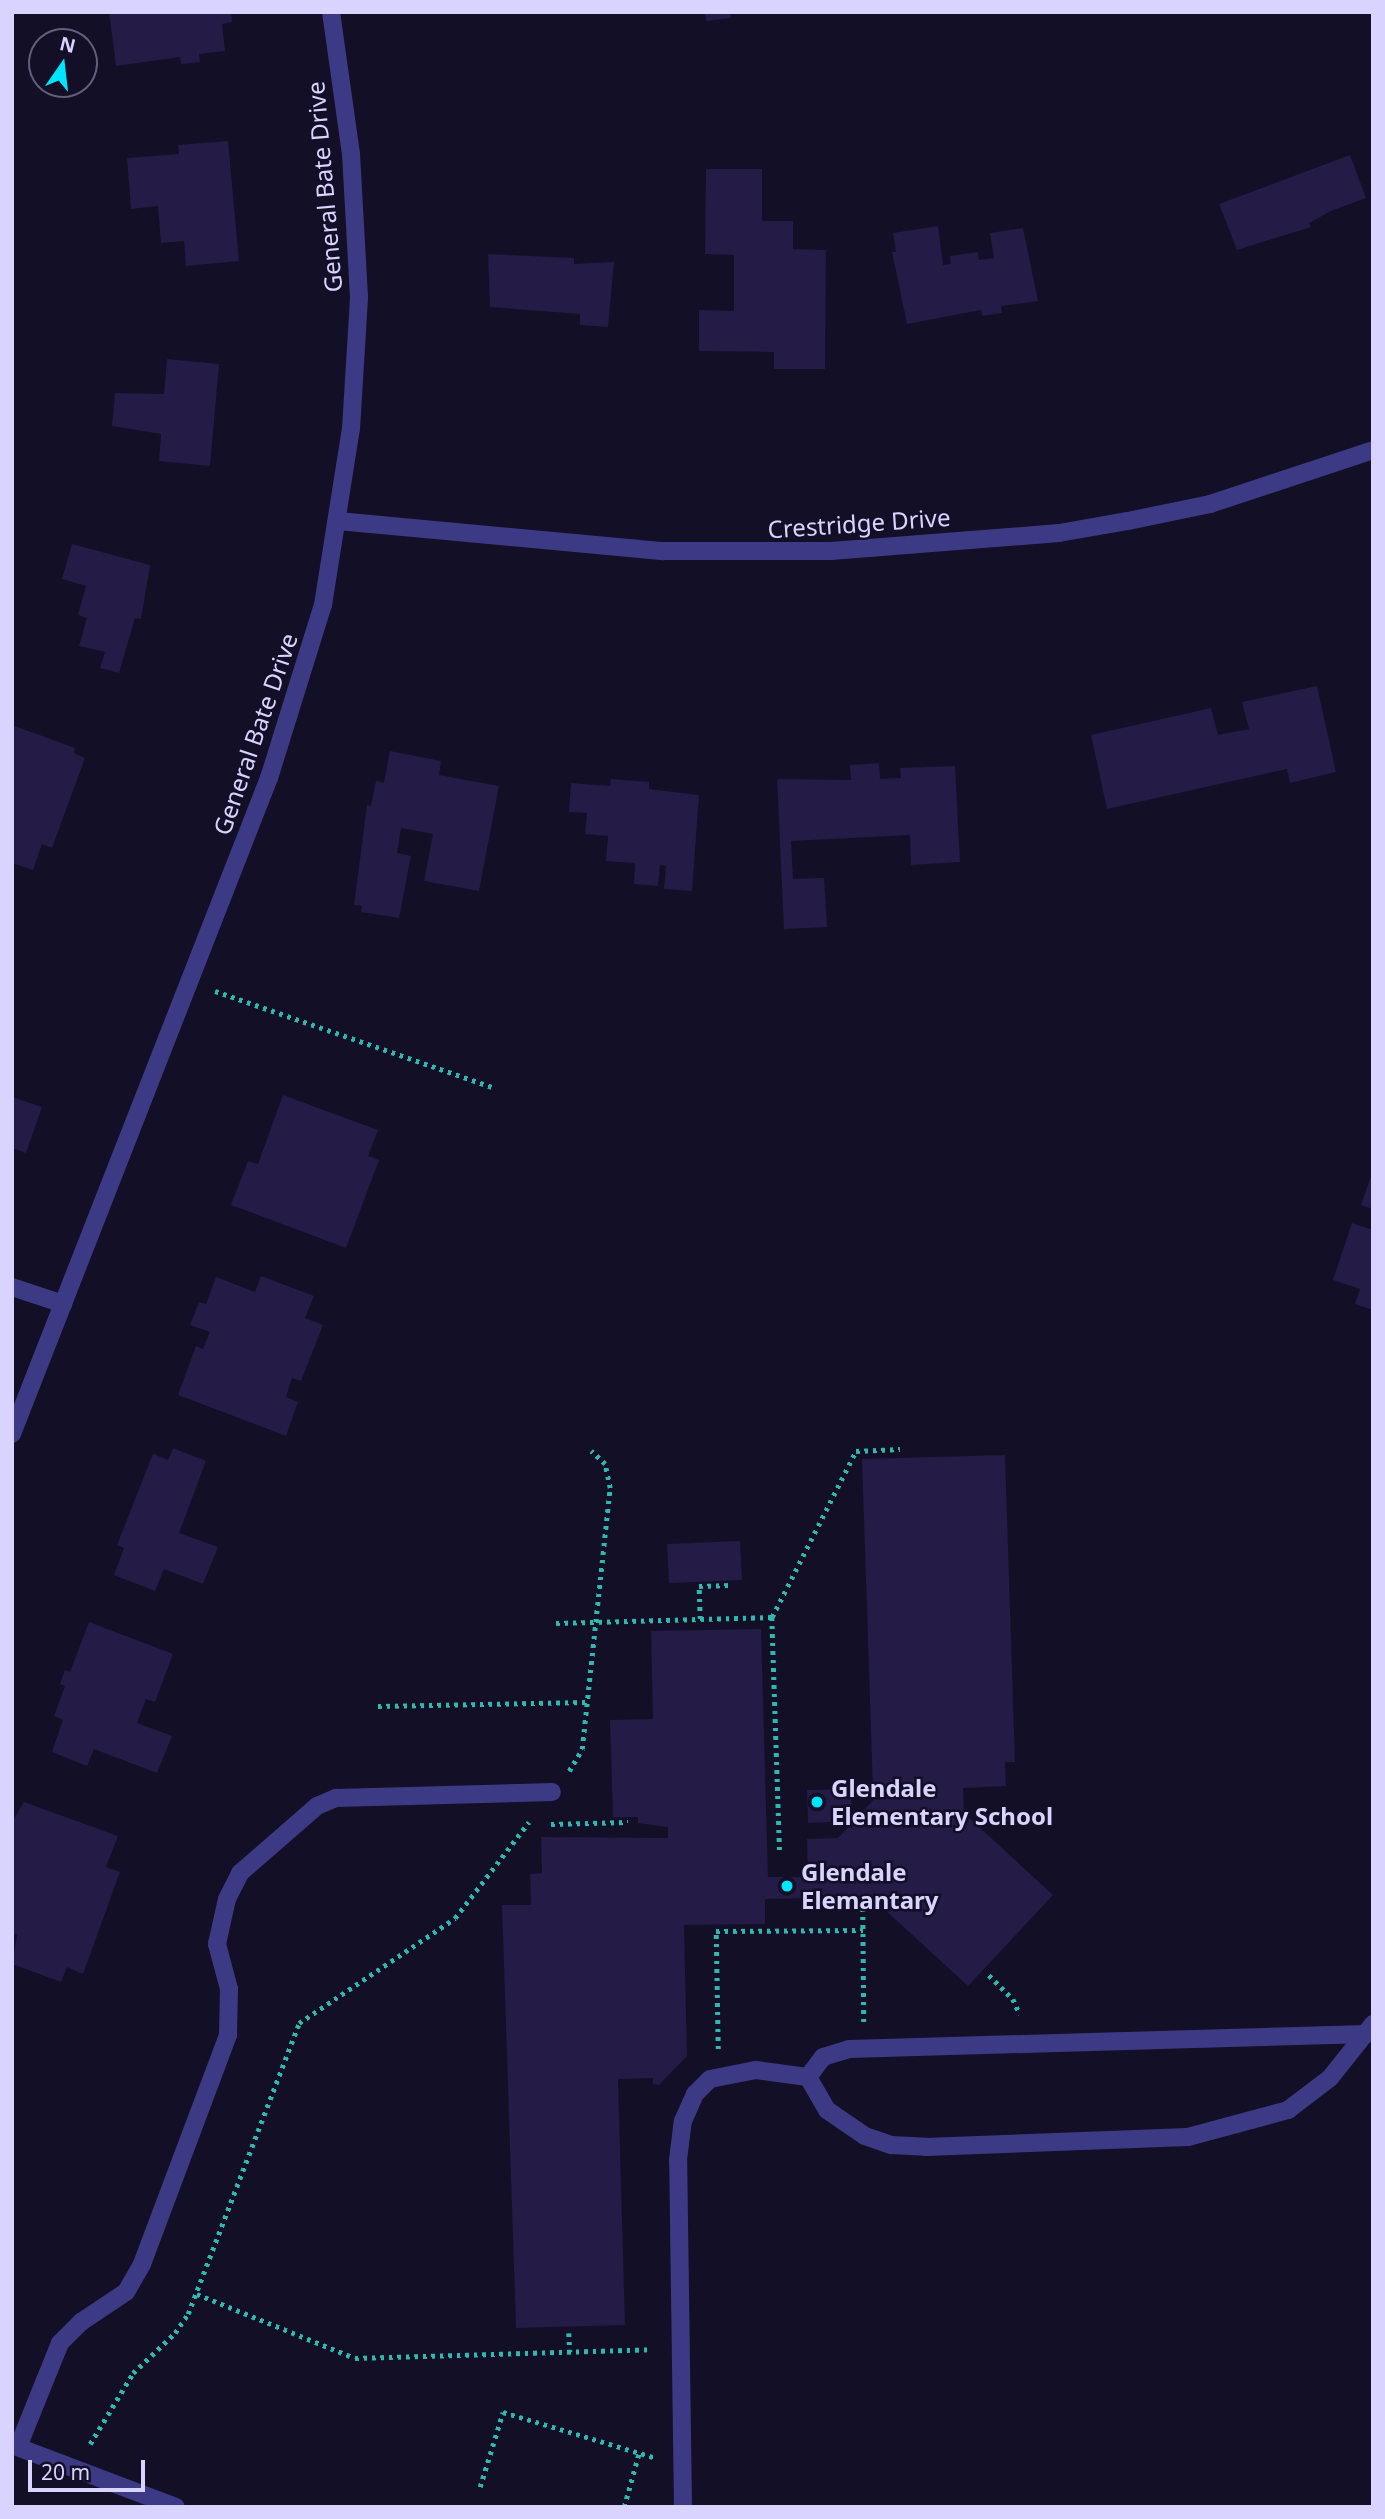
<!DOCTYPE html>
<html>
<head>
<meta charset="utf-8">
<style>
  body { margin:0 }
  #map { position:relative; width:1385px; height:2519px; overflow:hidden; background:#130f26; font-family:"Noto Sans",sans-serif }
  div>[style] { position:absolute }
  .building>* { inset:0; background:#241b47 }
  .path>* { height:4.5px; margin-top:-2.25px; transform-origin:0; background:repeating-linear-gradient(90deg,#2fb8b0 0 3.5px,transparent 0 8.5px) }
  .minor>* { height:18px; margin:-9px; padding:0 9px; transform-origin:9px; border-radius:9px; background:#3d3a85 }
  .dots>* { width:19px; height:19px; translate:-50% -50%; box-sizing:border-box; border:4px solid #130f26; border-radius:50% }
  span { translate:-50% -50%; white-space:nowrap; text-align:center; line-height:1.15; -webkit-text-stroke:5px #130f26; paint-order:stroke }
  .street-label { font-size:24px; color:#d9d4ff }
  .poi-label { font-size:24px; color:#d9d4ff; font-weight:700 }
  .left { translate:0 -50%; text-align:left }
  .frame { position:absolute; inset:0; border:14px solid #d9d4ff; pointer-events:none }
  .north { position:absolute; left:28px; top:28px; width:70px; height:70px; box-sizing:border-box; background:#130f26; border:2px solid #625e7d; border-radius:50%; rotate:14deg; font-size:19px; font-weight:700; line-height:28px; text-align:center; color:#d9d4ff }
  .north::after { content:''; display:block; margin:auto; width:24px; height:32px; background:#00e5ff; clip-path:polygon(50% 0,100% 100%,50% 72%,0 100%) }
  .scale { position:absolute; left:28px; top:2460px; width:117px; height:32px; box-sizing:border-box; border:4px solid #d9d4ff; border-top:0; padding-left:9px; font-size:21px; line-height:24px; white-space:nowrap; color:#d9d4ff; -webkit-text-stroke:5px #130f26; paint-order:stroke }
</style>
</head>
<body>
<div id="map">
  <div class="building">
    <i style="clip-path:polygon(109px 12px,231px 12px,232px 22px,222px 24px,225px 51px,199px 54px,200px 62px,181px 64px,180px 57px,116px 66px)"></i>
    <i style="clip-path:polygon(705px 12px,730px 12px,731px 18px,706px 21px)"></i>
    <i style="clip-path:polygon(228px 141px,239px 261px,186px 266px,184px 241px,161px 243px,158px 206px,131px 209px,127px 158px,179px 154px,178px 145px)"></i>
    <i style="clip-path:polygon(1350px 155px,1366px 198px,1331px 211px,1309px 223px,1311px 227px,1237px 250px,1219px 204px)"></i>
    <i style="clip-path:polygon(706px 169px,762px 169px,762px 221px,793px 221px,793px 249px,826px 250px,825px 369px,774px 369px,774px 352px,699px 351px,699px 310px,734px 311px,734px 255px,705px 254px)"></i>
    <i style="clip-path:polygon(938px 226px,943px 265px,951px 264px,950px 256px,978px 252px,979px 260px,994px 258px,990px 233px,1023px 228px,1038px 301px,1001px 306px,1002px 313px,982px 316px,981px 310px,907px 324px,892px 252px,896px 252px,893px 233px)"></i>
    <i style="clip-path:polygon(488px 254px,574px 258px,574px 264px,614px 262px,608px 327px,580px 325px,580px 314px,490px 307px)"></i>
    <i style="clip-path:polygon(167px 359px,219px 364px,210px 466px,159px 461px,161px 434px,112px 426px,115px 393px,164px 394px)"></i>
    <i style="clip-path:polygon(72px 544px,150px 565px,141px 619px,135px 618px,119px 673px,100px 668px,105px 652px,79px 646px,87px 618px,78px 615px,86px 586px,62px 579px)"></i>
    <i style="clip-path:polygon(1317px 686px,1336px 772px,1290px 783px,1287px 769px,1107px 809px,1091px 735px,1211px 708px,1218px 735px,1249px 729px,1242px 702px)"></i>
    <i style="clip-path:polygon(12px 725px,75px 748px,74px 753px,85px 758px,52px 848px,42px 844px,33px 870px,12px 863px)"></i>
    <i style="clip-path:polygon(390px 751px,441px 761px,439px 775px,499px 786px,479px 891px,424px 881px,433px 834px,401px 828px,397px 853px,411px 856px,399px 918px,361px 912px,362px 906px,354px 905px,367px 805px,371px 806px,376px 781px,384px 783px)"></i>
    <i style="clip-path:polygon(879px 763px,880px 779px,901px 778px,900px 768px,955px 766px,960px 862px,911px 865px,910px 835px,791px 841px,793px 879px,824px 878px,827px 927px,784px 929px,777px 779px,851px 780px,850px 765px)"></i>
    <i style="clip-path:polygon(611px 779px,649px 782px,649px 789px,699px 795px,692px 891px,664px 889px,666px 866px,660px 865px,658px 886px,634px 884px,635px 863px,606px 861px,608px 836px,585px 834px,587px 813px,569px 812px,571px 783px,610px 786px)"></i>
    <i style="clip-path:polygon(283px 1095px,378px 1130px,368px 1156px,379px 1160px,346px 1248px,231px 1205px,248px 1161px,258px 1164px)"></i>
    <i style="clip-path:polygon(12px 1097px,42px 1107px,26px 1153px,12px 1148px)"></i>
    <i style="clip-path:polygon(1372px 1173px,1373px 1173px,1373px 1209px,1361px 1205px)"></i>
    <i style="clip-path:polygon(1352px 1223px,1373px 1230px,1373px 1310px,1355px 1304px,1360px 1289px,1333px 1280px)"></i>
    <i style="clip-path:polygon(261px 1276px,314px 1296px,305px 1318px,323px 1325px,301px 1381px,292px 1378px,286px 1397px,298px 1402px,286px 1436px,178px 1395px,196px 1346px,203px 1349px,210px 1332px,190px 1325px,199px 1302px,206px 1304px,216px 1277px,255px 1292px)"></i>
    <i style="clip-path:polygon(173px 1448px,206px 1461px,179px 1533px,218px 1547px,203px 1584px,164px 1569px,155px 1591px,114px 1575px,124px 1548px,117px 1545px,153px 1454px,168px 1460px)"></i>
    <i style="clip-path:polygon(1005px 1455px,1015px 1762px,1005px 1762px,1006px 1786px,963px 1788px,964px 1813px,1053px 1895px,968px 1986px,871px 1897px,765px 1899px,765px 1924px,684px 1925px,687px 2056px,659px 2085px,653px 2084px,653px 2078px,618px 2079px,625px 2325px,516px 2328px,502px 1905px,531px 1905px,530px 1874px,542px 1873px,541px 1837px,668px 1838px,668px 1827px,638px 1823px,638px 1817px,613px 1817px,610px 1720px,653px 1719px,651px 1631px,761px 1629px,768px 1877px,808px 1877px,807px 1839px,838px 1838px,878px 1795px,873px 1791px,862px 1459px)"></i>
    <i style="clip-path:polygon(740px 1541px,742px 1580px,669px 1583px,667px 1544px)"></i>
    <i style="clip-path:polygon(89px 1622px,173px 1654px,155px 1702px,146px 1699px,137px 1723px,172px 1736px,157px 1773px,94px 1749px,87px 1766px,52px 1752px,63px 1720px,54px 1716px,65px 1686px,60px 1684px,65px 1670px,70px 1672px)"></i>
    <i style="clip-path:polygon(851px 1789px,852px 1821px,808px 1823px,807px 1790px)"></i>
    <i style="clip-path:polygon(24px 1802px,118px 1836px,106px 1867px,120px 1872px,83px 1974px,67px 1967px,61px 1982px,12px 1964px,17px 1935px,12px 1933px,12px 1822px)"></i>
  </div>
  <div class="path">
    <i style="left:215px;top:991px;width:293px;rotate:19.1deg"></i>
    <i style="left:772px;top:1617px;width:186px;rotate:-63.2deg"></i>
    <i style="left:856px;top:1451px;width:44px;rotate:-2.6deg"></i>
    <i style="left:700px;top:1619px;width:33px;rotate:-92deg"></i>
    <i style="left:699px;top:1586px;width:32px;rotate:-2deg"></i>
    <i style="left:556px;top:1623px;width:216px;rotate:-1.6deg"></i>
    <i style="left:772px;top:1617px;width:235px;rotate:88.1deg"></i>
    <i style="left:378px;top:1706px;width:208px;rotate:-1.1deg"></i>
    <i style="left:569px;top:1771px;width:26px;rotate:-59deg"></i>
    <i style="left:582px;top:1749px;width:262px;rotate:-83.9deg"></i>
    <i style="left:610px;top:1488px;width:25px;rotate:-102deg"></i>
    <i style="left:605px;top:1464px;width:19px;rotate:-137deg"></i>
    <i style="left:551px;top:1824px;width:77px;rotate:-1.5deg"></i>
    <i style="left:863px;top:1908px;width:114px;rotate:89.5deg"></i>
    <i style="left:989px;top:1975px;width:34px;rotate:45deg"></i>
    <i style="left:1013px;top:1999px;width:17px;rotate:66deg"></i>
    <i style="left:718px;top:2049px;width:118px;rotate:-91deg"></i>
    <i style="left:716px;top:1931px;width:147px;rotate:-0.4deg"></i>
    <i style="left:197px;top:2294px;width:170px;rotate:22.1deg"></i>
    <i style="left:355px;top:2358px;width:297px;rotate:-1.7deg"></i>
    <i style="left:569px;top:2333px;width:19px;rotate:87deg"></i>
    <i style="left:90px;top:2444px;width:83px;rotate:-58.8deg"></i>
    <i style="left:133px;top:2373px;width:58px;rotate:-43.6deg"></i>
    <i style="left:175px;top:2333px;width:23px;rotate:-56deg"></i>
    <i style="left:188px;top:2314px;width:311px;rotate:-69.1deg"></i>
    <i style="left:299px;top:2023px;width:188px;rotate:-33.9deg"></i>
    <i style="left:455px;top:1918px;width:121px;rotate:-52.4deg"></i>
    <i style="left:480px;top:2487px;width:78px;rotate:-73deg"></i>
    <i style="left:503px;top:2412px;width:157px;rotate:16.7deg"></i>
    <i style="left:624px;top:2507px;width:56px;rotate:-74.5deg"></i>
  </div>
  <div class="minor">
    <i style="left:338px;top:521px;width:327px;rotate:5.3deg"></i>
    <i style="left:664px;top:551px;width:167px"></i>
    <i style="left:831px;top:551px;width:229px;rotate:-4.5deg"></i>
    <i style="left:1059px;top:533px;width:70px;rotate:-9.9deg"></i>
    <i style="left:1128px;top:521px;width:84px;rotate:-11.7deg"></i>
    <i style="left:1210px;top:504px;width:172px;rotate:-18.3deg"></i>
    <i style="left:12px;top:1287px;width:54px;rotate:18.4deg"></i>
    <i style="left:12px;top:1434px;width:705px;rotate:-68.61deg"></i>
    <i style="left:269px;top:778px;width:181px;rotate:-72.7deg"></i>
    <i style="left:323px;top:605px;width:178px;rotate:-81deg"></i>
    <i style="left:351px;top:429px;width:132px;rotate:-86.5deg"></i>
    <i style="left:359px;top:297px;width:143px;rotate:-93.2deg"></i>
    <i style="left:351px;top:154px;width:143px;rotate:-98deg"></i>
    <i style="left:808px;top:2077px;width:38px;rotate:60deg"></i>
    <i style="left:827px;top:2110px;width:46px;rotate:34.4deg"></i>
    <i style="left:865px;top:2136px;width:28px;rotate:19deg"></i>
    <i style="left:891px;top:2145px;width:35px;rotate:3deg"></i>
    <i style="left:926px;top:2147px;width:262px;rotate:-2.2deg"></i>
    <i style="left:1188px;top:2137px;width:104px;rotate:-15.1deg"></i>
    <i style="left:1288px;top:2110px;width:53px;rotate:-37.3deg"></i>
    <i style="left:1330px;top:2078px;width:69px;rotate:-51.5deg"></i>
    <i style="left:808px;top:2077px;width:25px;rotate:-53deg"></i>
    <i style="left:823px;top:2057px;width:27px;rotate:-17deg"></i>
    <i style="left:849px;top:2049px;width:518px;rotate:-1.66deg"></i>
    <i style="left:12px;top:2445px;width:175px;rotate:20.7deg"></i>
    <i style="left:18px;top:2447px;width:112px;rotate:-68deg"></i>
    <i style="left:60px;top:2343px;width:30px;rotate:-45deg"></i>
    <i style="left:81px;top:2322px;width:54px;rotate:-33.7deg"></i>
    <i style="left:126px;top:2292px;width:32px;rotate:-60deg"></i>
    <i style="left:142px;top:2264px;width:245px;rotate:-69.4deg"></i>
    <i style="left:228px;top:2035px;width:46px;rotate:-88.8deg"></i>
    <i style="left:229px;top:1989px;width:47px;rotate:-104.9deg"></i>
    <i style="left:217px;top:1944px;width:46px;rotate:-77.5deg"></i>
    <i style="left:227px;top:1899px;width:29px;rotate:-63deg"></i>
    <i style="left:240px;top:1873px;width:102px;rotate:-41deg"></i>
    <i style="left:317px;top:1806px;width:21px;rotate:-23deg"></i>
    <i style="left:336px;top:1798px;width:216px;rotate:-1.6deg"></i>
    <i style="left:683px;top:2507px;width:347px;rotate:-90.8deg"></i>
    <i style="left:678px;top:2160px;width:39px;rotate:-83deg"></i>
    <i style="left:683px;top:2121px;width:30px;rotate:-66deg"></i>
    <i style="left:695px;top:2094px;width:21px;rotate:-45deg"></i>
    <i style="left:710px;top:2079px;width:47px;rotate:-11.1deg"></i>
    <i style="left:756px;top:2070px;width:52px;rotate:7.7deg"></i>
  </div>
  <div class="dots">
    <i style="left:817px;top:1802px;background:#00e5ff"></i>
    <i style="left:787px;top:1886px;background:#00e5ff"></i>
  </div>
  <div class="street-label">
    <span style="left:324px;top:187px;rotate:-95deg">General Bate Drive</span>
    <span style="left:859px;top:523px;rotate:-4deg">Crestridge Drive</span>
    <span style="left:255px;top:734px;rotate:-71deg">General Bate Drive</span>
  </div>
  <div class="poi-label">
    <span class="left" style="left:831px;top:1802px">Glendale<br>Elementary School</span>
    <span class="left" style="left:801px;top:1886px">Glendale<br>Elemantary</span>
  </div>
  <div class="frame"></div>
  <div class="north">N</div>
  <div class="scale">20 m</div>
</div>
</body>
</html>
